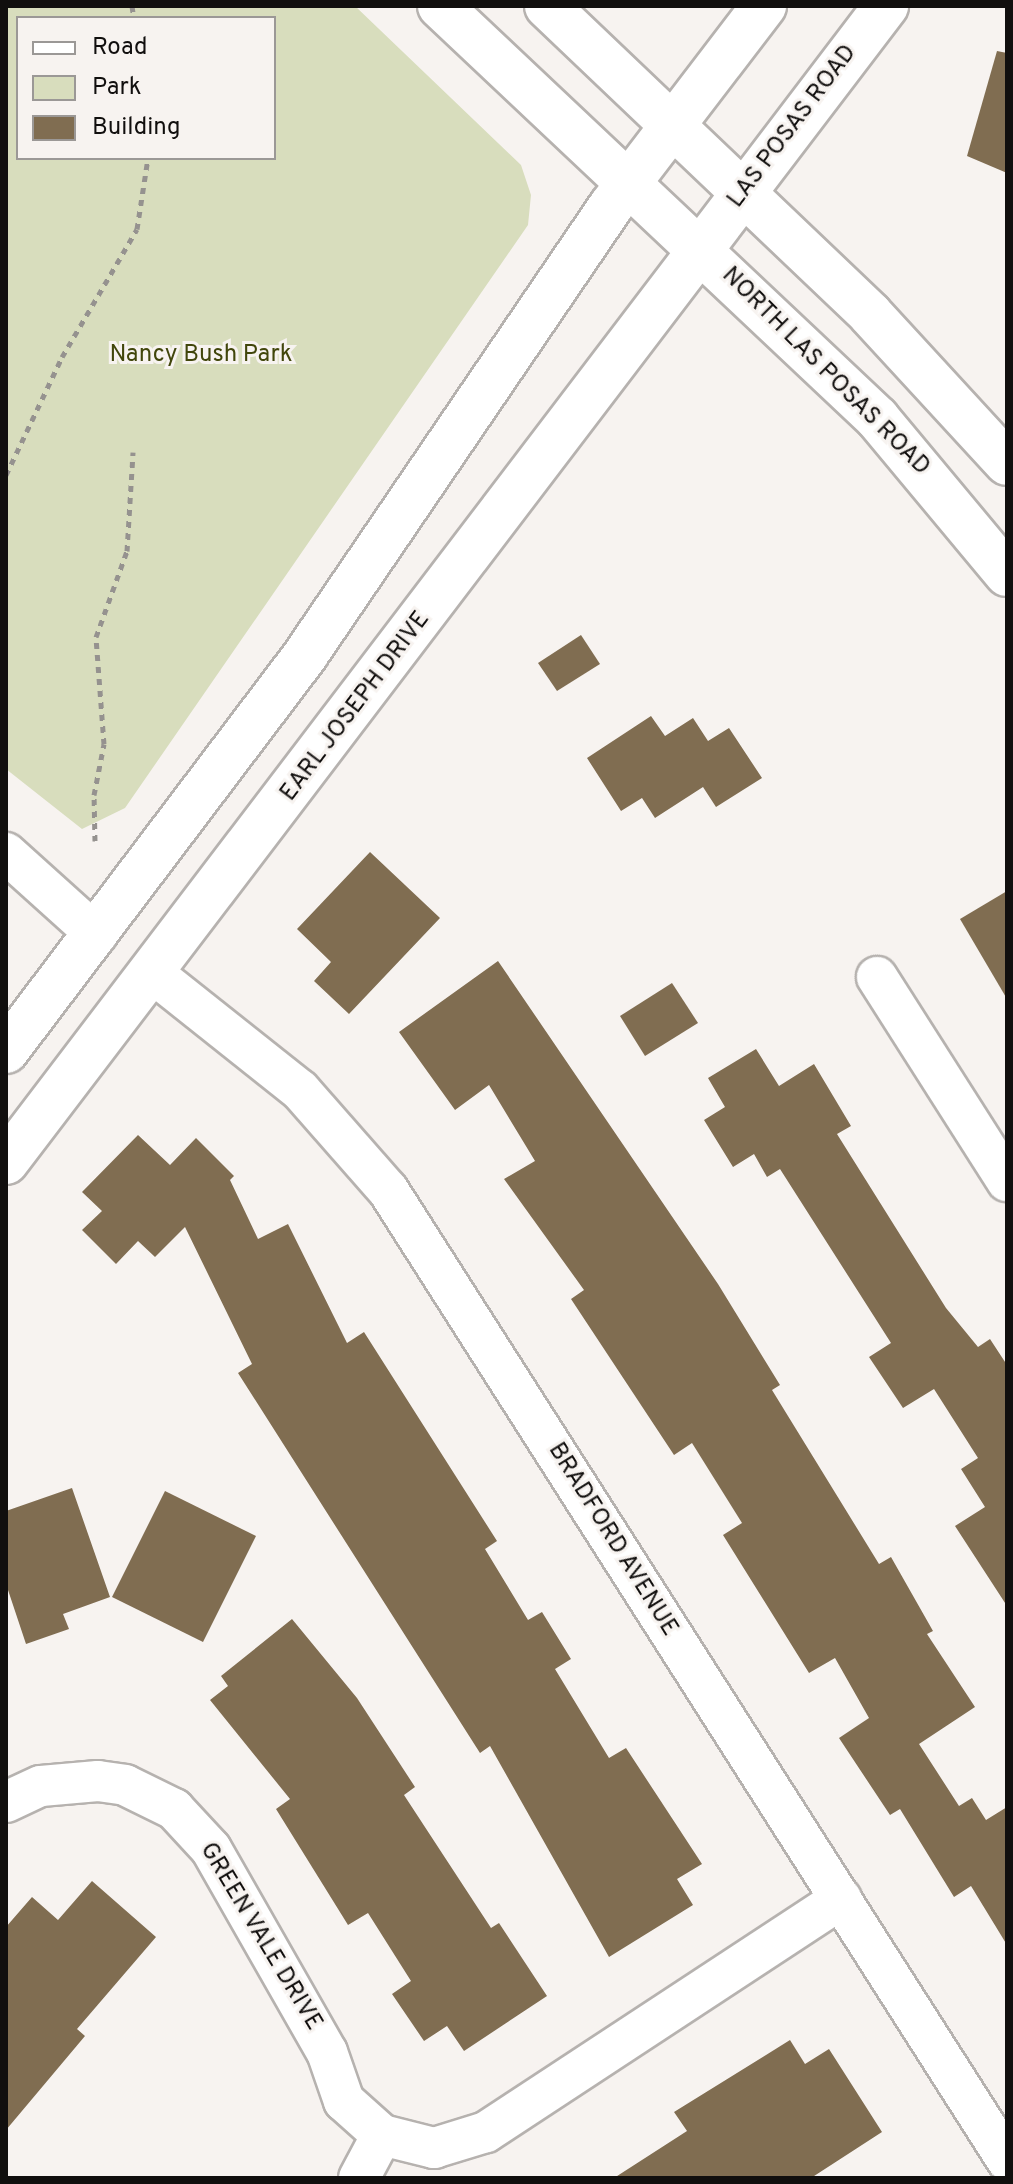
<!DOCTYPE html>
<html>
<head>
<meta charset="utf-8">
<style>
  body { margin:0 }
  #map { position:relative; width:1013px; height:2184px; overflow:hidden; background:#f7f3f0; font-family:Overpass,sans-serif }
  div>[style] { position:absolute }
  .green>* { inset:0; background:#d8ddbd }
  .building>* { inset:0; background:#806d51 }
  .path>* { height:5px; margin-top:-2.5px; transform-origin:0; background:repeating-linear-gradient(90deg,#95928f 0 6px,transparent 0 12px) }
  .roads { filter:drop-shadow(2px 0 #b6b2af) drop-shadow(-2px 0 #b6b2af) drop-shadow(0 2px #b6b2af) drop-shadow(0 -2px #b6b2af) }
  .street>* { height:40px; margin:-20px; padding:0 20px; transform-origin:20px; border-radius:20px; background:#fff }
  .secondary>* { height:44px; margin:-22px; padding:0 22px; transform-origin:22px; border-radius:22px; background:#fff }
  span { translate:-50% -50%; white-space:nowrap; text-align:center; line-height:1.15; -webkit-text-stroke:6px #f7f3f0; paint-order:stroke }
  .street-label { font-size:24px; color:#110f0e }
  .park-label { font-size:24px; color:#41460b }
  .frame { position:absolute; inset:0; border:8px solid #110f0e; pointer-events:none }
  .legend { position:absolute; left:16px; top:16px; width:260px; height:144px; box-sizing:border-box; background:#f7f3f0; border:2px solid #9b9896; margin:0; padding:10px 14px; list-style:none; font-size:24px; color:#110f0e }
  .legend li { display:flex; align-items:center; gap:16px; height:40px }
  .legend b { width:40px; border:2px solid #9b9896 }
</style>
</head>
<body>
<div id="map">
  <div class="green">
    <i style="clip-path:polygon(evenodd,6px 6px,355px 6px,521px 165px,531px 195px,528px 225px,125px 808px,82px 829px,6px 769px,6px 6px,18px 18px,274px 18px,274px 158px,18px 158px,18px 18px)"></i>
  </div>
  <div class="building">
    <i style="clip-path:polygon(997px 51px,1007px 53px,1007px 173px,967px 156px)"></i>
    <i style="clip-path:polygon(581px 635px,600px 664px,557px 691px,538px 663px)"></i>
    <i style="clip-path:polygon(651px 716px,665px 736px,693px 718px,708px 741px,729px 728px,762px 778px,716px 807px,703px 787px,655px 818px,642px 798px,621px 811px,587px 758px)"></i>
    <i style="clip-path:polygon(370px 852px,440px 918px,349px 1014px,314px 981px,331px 962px,297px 929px)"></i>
    <i style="clip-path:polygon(1007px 891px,1007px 999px,960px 919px)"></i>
    <i style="clip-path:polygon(498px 961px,718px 1284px,780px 1385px,772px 1390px,879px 1564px,891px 1557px,933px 1631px,927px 1634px,975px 1707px,919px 1744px,959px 1806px,972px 1798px,986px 1820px,1007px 1807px,1007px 1945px,971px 1886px,954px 1897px,900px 1809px,890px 1815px,839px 1738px,869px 1718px,835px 1658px,809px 1673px,723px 1535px,742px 1523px,692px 1443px,674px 1455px,571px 1299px,584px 1290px,504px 1179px,535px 1161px,489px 1085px,455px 1110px,399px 1032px)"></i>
    <i style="clip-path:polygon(672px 983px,698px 1023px,645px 1056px,620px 1016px)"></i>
    <i style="clip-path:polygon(756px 1049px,779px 1086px,814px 1064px,851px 1126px,837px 1134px,946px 1308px,978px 1347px,990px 1339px,1007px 1365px,1007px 1606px,955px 1526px,985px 1507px,961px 1469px,978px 1458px,934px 1389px,903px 1408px,869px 1357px,891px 1343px,780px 1169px,767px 1177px,754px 1154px,733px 1167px,704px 1120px,725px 1107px,708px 1078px)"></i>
    <i style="clip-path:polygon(138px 1135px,170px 1165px,196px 1138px,234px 1176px,230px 1180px,258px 1239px,288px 1224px,347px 1343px,364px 1332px,497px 1541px,485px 1549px,528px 1620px,542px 1612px,571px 1659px,555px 1669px,609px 1758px,626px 1748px,702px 1864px,677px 1879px,693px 1905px,609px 1957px,490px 1746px,480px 1753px,238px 1373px,252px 1364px,185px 1227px,155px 1257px,138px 1241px,116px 1264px,82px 1230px,102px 1211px,82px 1192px)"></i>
    <i style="clip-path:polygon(72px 1488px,110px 1597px,63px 1614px,69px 1629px,26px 1644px,6px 1584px,6px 1511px)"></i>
    <i style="clip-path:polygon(165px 1491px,256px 1536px,203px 1642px,112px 1597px)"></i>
    <i style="clip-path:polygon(292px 1619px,357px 1698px,415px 1787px,404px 1795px,491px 1928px,499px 1923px,547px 1996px,464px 2051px,447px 2026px,424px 2041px,392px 1994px,411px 1981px,368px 1913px,348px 1925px,276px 1809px,290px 1799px,210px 1700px,228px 1686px,221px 1676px)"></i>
    <i style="clip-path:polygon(92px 1881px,156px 1937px,77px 2029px,85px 2036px,6px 2130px,6px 1927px,32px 1897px,58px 1920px)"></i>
    <i style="clip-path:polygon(790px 2040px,805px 2064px,829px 2049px,882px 2132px,811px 2178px,614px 2178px,687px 2131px,674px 2112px)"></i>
  </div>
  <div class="path">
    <i style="left:132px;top:6px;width:12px;rotate:81deg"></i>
    <i style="left:6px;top:475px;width:131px;rotate:-64.6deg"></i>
    <i style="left:62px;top:357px;width:148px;rotate:-59.6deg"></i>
    <i style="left:137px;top:229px;width:72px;rotate:-81.2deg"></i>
    <i style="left:95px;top:841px;width:46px;rotate:-91.2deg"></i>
    <i style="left:94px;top:795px;width:52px;rotate:-78.9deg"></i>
    <i style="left:104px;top:744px;width:107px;rotate:-94.3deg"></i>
    <i style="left:96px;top:637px;width:91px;rotate:-70.2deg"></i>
    <i style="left:127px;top:551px;width:99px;rotate:-86.5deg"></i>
  </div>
  <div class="roads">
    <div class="street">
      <i style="left:6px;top:853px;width:122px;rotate:42deg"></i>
      <i style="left:154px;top:974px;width:186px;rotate:38.5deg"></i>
      <i style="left:300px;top:1090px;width:133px;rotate:48.7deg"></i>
      <i style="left:388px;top:1190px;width:1151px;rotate:57.46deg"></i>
      <i style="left:877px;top:977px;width:242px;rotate:57.5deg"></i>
      <i style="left:6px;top:1802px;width:38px;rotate:-25deg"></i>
      <i style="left:41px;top:1786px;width:57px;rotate:-5deg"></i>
      <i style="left:98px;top:1781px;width:27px;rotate:8deg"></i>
      <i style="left:125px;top:1785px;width:55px;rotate:26.1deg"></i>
      <i style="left:174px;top:1809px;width:54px;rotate:47.2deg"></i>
      <i style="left:211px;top:1849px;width:234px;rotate:60.3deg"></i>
      <i style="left:327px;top:2052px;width:52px;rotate:70.9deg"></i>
      <i style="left:344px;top:2101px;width:51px;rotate:41.8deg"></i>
      <i style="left:382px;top:2135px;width:54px;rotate:14deg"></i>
      <i style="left:434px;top:2148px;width:54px;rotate:-17.1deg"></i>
      <i style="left:486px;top:2132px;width:425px;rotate:-33.3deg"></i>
      <i style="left:359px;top:2178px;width:49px;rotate:-61.9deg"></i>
    </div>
    <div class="secondary">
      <i style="left:440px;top:6px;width:601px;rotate:43.31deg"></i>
      <i style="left:877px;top:418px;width:203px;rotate:50.2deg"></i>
      <i style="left:547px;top:6px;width:446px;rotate:43.6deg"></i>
      <i style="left:870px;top:314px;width:202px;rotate:47.4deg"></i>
      <i style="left:6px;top:1051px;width:498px;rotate:-52.9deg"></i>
      <i style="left:306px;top:654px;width:542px;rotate:-55.75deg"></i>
      <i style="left:611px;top:206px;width:252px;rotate:-52.6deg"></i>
      <i style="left:6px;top:1162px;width:1453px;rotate:-52.72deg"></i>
    </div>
  </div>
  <div class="street-label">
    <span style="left:793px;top:127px;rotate:-53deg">LAS POSAS ROAD</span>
    <span style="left:825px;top:372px;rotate:45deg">NORTH LAS POSAS ROAD</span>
    <span style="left:356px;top:707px;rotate:-53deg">EARL JOSEPH DRIVE</span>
    <span style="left:612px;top:1540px;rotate:58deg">BRADFORD AVENUE</span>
    <span style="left:260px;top:1937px;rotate:59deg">GREEN VALE DRIVE</span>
  </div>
  <div class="park-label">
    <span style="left:201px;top:356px">Nancy Bush Park</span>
  </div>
  <div class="frame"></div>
  <ul class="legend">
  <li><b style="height:10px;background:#fff"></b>Road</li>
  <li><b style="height:22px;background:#d8ddbd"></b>Park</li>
  <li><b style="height:22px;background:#806d51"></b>Building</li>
  </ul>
</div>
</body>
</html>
